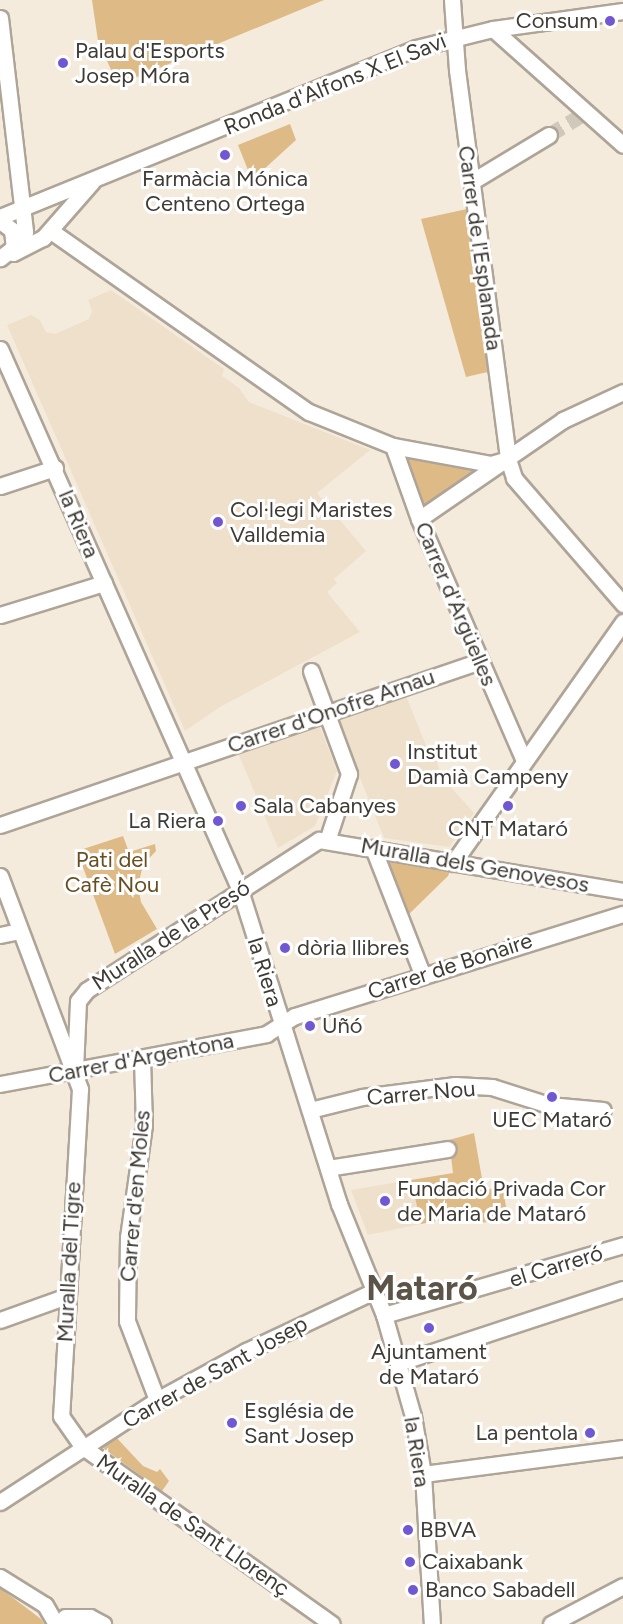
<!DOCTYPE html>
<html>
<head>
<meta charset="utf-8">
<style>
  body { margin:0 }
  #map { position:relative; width:623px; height:1624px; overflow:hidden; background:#f5ebdd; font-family:Figtree,sans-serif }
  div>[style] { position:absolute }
  .built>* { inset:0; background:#efe0cb }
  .green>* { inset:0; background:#deba86 }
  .minor-tunnel>* { height:15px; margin-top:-7.5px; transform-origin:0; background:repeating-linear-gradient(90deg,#d0c8bb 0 15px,transparent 0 23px) }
  .roads { filter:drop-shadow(2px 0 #aea497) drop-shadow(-2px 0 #aea497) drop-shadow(0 2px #aea497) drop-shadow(0 -2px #aea497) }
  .minor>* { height:15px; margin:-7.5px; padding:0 7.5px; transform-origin:7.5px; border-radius:7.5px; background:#fff }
  .dots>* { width:16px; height:16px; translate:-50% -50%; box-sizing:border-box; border:3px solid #fff; border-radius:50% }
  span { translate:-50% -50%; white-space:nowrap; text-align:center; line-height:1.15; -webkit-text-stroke:6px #fff; paint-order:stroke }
  .poi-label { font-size:22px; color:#3e3a34 }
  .right { translate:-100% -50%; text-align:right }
  .left { translate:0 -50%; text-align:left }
  .street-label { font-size:22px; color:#3e3a34 }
  .park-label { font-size:22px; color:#684d20 }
  .town-label { font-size:34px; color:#5c5448; font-weight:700 }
</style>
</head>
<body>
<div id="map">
  <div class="built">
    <i style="clip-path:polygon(111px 290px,224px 369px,222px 376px,239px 388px,249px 402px,370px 450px,317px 493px,366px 551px,334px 579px,337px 583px,327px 592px,360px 632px,220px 707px,185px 731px,7px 325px,31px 315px,40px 320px,46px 332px,55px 334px,89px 319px,92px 311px,88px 300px)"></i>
    <i style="clip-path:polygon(406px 696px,430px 755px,435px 754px,441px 776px,474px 813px,449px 847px,384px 838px,336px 718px)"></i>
    <i style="clip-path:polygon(319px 725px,337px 771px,315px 826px,278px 848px,238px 753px)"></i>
    <i style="clip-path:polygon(411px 1180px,421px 1224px,368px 1235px,351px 1190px)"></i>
  </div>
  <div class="green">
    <i style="clip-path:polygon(92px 0,324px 0,118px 85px,98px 41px)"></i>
    <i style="clip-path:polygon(290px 124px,296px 140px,252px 180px,238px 145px)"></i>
    <i style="clip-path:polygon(467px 209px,492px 371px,466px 377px,421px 219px)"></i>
    <i style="clip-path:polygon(403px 456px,482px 468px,426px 508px)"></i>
    <i style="clip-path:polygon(123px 836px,129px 852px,155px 844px,156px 851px,143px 865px,138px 886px,141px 902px,157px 929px,115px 954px,77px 851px)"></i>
    <i style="clip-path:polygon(372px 853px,451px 868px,448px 876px,405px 918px)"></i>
    <i style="clip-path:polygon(474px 1133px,484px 1190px,503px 1187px,508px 1220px,478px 1223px,477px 1213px,421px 1224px,411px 1180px,453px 1173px,449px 1140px)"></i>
    <i style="clip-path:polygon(114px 1435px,143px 1466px,157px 1472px,160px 1469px,169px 1481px,162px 1491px,99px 1445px)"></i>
    <i style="clip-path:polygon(0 1588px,41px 1619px,44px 1624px,0 1624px)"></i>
  </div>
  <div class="minor-tunnel">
    <i style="left:549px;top:135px;width:42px;rotate:-31.4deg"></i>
  </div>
  <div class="roads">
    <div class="minor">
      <i style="left:452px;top:0;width:70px;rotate:85.9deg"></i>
      <i style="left:457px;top:70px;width:392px;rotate:82.5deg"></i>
      <i style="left:508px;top:459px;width:20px;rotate:72deg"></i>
      <i style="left:514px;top:478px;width:167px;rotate:49.1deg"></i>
      <i style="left:0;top:18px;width:215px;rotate:83.3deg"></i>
      <i style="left:25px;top:232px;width:9px;rotate:108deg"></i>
      <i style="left:22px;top:241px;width:28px;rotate:142deg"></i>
      <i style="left:493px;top:29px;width:174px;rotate:41.7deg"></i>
      <i style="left:471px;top:182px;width:91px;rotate:-31.1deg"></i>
      <i style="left:0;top:217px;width:449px;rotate:-22.1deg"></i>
      <i style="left:416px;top:48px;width:79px;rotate:-13.9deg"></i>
      <i style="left:493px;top:29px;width:131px;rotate:-7.9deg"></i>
      <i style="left:0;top:221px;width:15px;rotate:37deg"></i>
      <i style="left:12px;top:230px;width:19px;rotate:84deg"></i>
      <i style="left:51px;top:231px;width:315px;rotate:35.1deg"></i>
      <i style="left:309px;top:412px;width:91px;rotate:22deg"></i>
      <i style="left:393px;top:446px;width:100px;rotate:10.4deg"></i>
      <i style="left:491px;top:464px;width:18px;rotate:-16deg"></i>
      <i style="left:13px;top:253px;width:34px;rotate:-27deg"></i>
      <i style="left:43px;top:238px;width:74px;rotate:-48.8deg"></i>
      <i style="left:0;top:349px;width:592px;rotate:66.08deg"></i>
      <i style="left:240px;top:890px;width:329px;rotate:72.5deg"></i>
      <i style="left:339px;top:1204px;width:120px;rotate:67.9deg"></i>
      <i style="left:384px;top:1315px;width:105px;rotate:74deg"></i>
      <i style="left:413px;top:1416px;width:59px;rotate:80.2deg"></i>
      <i style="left:423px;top:1474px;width:150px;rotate:86.6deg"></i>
      <i style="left:393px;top:446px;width:77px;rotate:70.4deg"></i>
      <i style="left:419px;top:519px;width:263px;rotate:66.5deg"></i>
      <i style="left:0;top:486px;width:58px;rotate:-18.1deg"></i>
      <i style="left:419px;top:519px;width:175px;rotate:-34.5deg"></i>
      <i style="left:563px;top:420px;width:66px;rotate:-25deg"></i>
      <i style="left:0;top:615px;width:109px;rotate:-17.1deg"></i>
      <i style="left:311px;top:671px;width:110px;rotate:69.7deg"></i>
      <i style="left:349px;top:774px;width:67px;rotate:108.2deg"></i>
      <i style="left:0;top:825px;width:507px;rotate:-18.86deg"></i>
      <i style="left:373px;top:848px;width:135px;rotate:68.7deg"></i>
      <i style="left:453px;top:863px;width:295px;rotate:-54.8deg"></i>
      <i style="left:0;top:876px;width:228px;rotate:69.4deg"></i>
      <i style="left:80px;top:1089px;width:328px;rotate:93.3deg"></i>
      <i style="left:61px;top:1416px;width:38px;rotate:55deg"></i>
      <i style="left:83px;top:1447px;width:305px;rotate:35.4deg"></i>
      <i style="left:0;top:935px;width:19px;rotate:-12deg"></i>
      <i style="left:142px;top:1058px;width:67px;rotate:88.3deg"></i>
      <i style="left:144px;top:1125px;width:113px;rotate:98.1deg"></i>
      <i style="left:128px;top:1237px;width:84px;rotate:90.7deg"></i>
      <i style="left:127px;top:1321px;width:85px;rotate:69.2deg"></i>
      <i style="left:75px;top:1070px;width:69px;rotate:-87.5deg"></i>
      <i style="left:78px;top:1001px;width:14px;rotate:-51deg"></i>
      <i style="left:87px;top:990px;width:276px;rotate:-32.9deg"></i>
      <i style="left:319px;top:840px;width:308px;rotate:9.5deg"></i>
      <i style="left:0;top:1084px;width:271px;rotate:-10.6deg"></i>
      <i style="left:266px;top:1034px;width:34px;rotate:-32deg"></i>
      <i style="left:295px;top:1016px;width:343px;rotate:-17.3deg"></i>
      <i style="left:310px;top:1110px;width:54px;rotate:-14deg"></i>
      <i style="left:362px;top:1097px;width:94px;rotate:-7.4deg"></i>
      <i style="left:455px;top:1085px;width:37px;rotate:3deg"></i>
      <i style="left:492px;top:1087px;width:60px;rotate:17.5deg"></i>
      <i style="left:549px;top:1105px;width:54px;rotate:5.3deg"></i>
      <i style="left:328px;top:1168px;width:121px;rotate:-9deg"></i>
      <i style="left:384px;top:1315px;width:249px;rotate:-16.3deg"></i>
      <i style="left:0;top:1320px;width:71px;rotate:-19.7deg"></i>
      <i style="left:398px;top:1363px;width:237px;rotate:-18.2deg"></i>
      <i style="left:423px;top:1474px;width:202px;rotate:-7.4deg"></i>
      <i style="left:0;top:1502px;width:187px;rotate:-33deg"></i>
      <i style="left:157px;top:1400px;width:102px;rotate:-28.8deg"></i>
      <i style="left:246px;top:1351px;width:141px;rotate:-25.1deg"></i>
      <i style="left:0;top:1577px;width:53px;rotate:31.9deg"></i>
      <i style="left:45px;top:1605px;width:22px;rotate:60deg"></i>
      <i style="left:65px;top:1617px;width:25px"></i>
      <i style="left:90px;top:1617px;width:15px;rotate:28deg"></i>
      <i style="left:551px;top:1624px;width:81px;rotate:-27.8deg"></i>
    </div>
  </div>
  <div class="dots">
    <i style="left:610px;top:21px;background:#7158d2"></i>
    <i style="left:63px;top:63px;background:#7158d2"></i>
    <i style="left:225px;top:155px;background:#7158d2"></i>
    <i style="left:218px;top:522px;background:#7158d2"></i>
    <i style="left:395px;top:764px;background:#7158d2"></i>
    <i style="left:241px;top:806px;background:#7158d2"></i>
    <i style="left:508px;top:806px;background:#7158d2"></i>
    <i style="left:218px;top:821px;background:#7158d2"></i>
    <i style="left:285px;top:948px;background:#7158d2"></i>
    <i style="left:310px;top:1026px;background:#7158d2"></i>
    <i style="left:552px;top:1097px;background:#7158d2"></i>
    <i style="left:385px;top:1201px;background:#7158d2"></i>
    <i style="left:429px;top:1328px;background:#7158d2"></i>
    <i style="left:232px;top:1423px;background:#7158d2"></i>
    <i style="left:590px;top:1433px;background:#7158d2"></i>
    <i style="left:408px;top:1530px;background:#7158d2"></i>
    <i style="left:410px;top:1562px;background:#7158d2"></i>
    <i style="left:413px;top:1590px;background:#7158d2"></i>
  </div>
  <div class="poi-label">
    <span class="right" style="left:598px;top:21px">Consum</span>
    <span class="left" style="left:75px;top:63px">Palau d'Esports<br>Josep Móra</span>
    <span style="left:225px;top:191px">Farmàcia Mónica<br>Centeno Ortega</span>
    <span class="left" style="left:230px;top:522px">Col·legi Maristes<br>Valldemia</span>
    <span class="left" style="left:407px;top:764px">Institut<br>Damià Campeny</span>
    <span class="left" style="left:253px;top:806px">Sala Cabanyes</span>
    <span class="right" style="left:206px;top:821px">La Riera</span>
    <span style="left:508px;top:829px">CNT Mataró</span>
    <span class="left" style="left:297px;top:948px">dòria llibres</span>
    <span class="left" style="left:322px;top:1026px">Uñó</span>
    <span style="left:552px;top:1120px">UEC Mataró</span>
    <span class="left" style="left:397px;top:1201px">Fundació Privada Cor<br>de Maria de Mataró</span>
    <span style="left:429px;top:1364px">Ajuntament<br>de Mataró</span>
    <span class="left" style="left:244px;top:1423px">Església de<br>Sant Josep</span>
    <span class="right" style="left:578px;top:1433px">La pentola</span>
    <span class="left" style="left:420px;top:1530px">BBVA</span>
    <span class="left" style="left:422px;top:1562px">Caixabank</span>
    <span class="left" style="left:425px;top:1590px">Banco Sabadell</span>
  </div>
  <div class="street-label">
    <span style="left:335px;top:84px;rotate:-22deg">Ronda d'Alfons X El Savi</span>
    <span style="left:480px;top:248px;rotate:82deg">Carrer de l'Esplanada</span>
    <span style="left:79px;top:524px;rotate:67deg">la Riera</span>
    <span style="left:456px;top:604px;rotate:67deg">Carrer d'Argüelles</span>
    <span style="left:331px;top:711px;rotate:-19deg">Carrer d'Onofre Arnau</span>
    <span style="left:475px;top:865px;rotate:10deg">Muralla dels Genovesos</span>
    <span style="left:171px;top:935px;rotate:-33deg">Muralla de la Presó</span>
    <span style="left:450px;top:966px;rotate:-18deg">Carrer de Bonaire</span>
    <span style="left:265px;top:972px;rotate:73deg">la Riera</span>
    <span style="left:141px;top:1058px;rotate:-11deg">Carrer d'Argentona</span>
    <span style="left:421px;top:1093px;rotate:-5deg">Carrer Nou</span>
    <span style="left:135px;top:1196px;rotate:-85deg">Carrer d'en Moles</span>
    <span style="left:69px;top:1262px;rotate:-87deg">Muralla del Tigre</span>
    <span style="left:556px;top:1266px;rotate:-17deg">el Carreró</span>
    <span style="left:215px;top:1372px;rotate:-29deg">Carrer de Sant Josep</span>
    <span style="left:417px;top:1452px;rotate:81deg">la Riera</span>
    <span style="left:193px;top:1525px;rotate:35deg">Muralla de Sant Llorenç</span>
  </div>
  <div class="park-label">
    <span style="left:112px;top:872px">Pati del<br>Cafè Nou</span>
  </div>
  <div class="town-label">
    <span style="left:422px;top:1289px">Mataró</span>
  </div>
</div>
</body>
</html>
